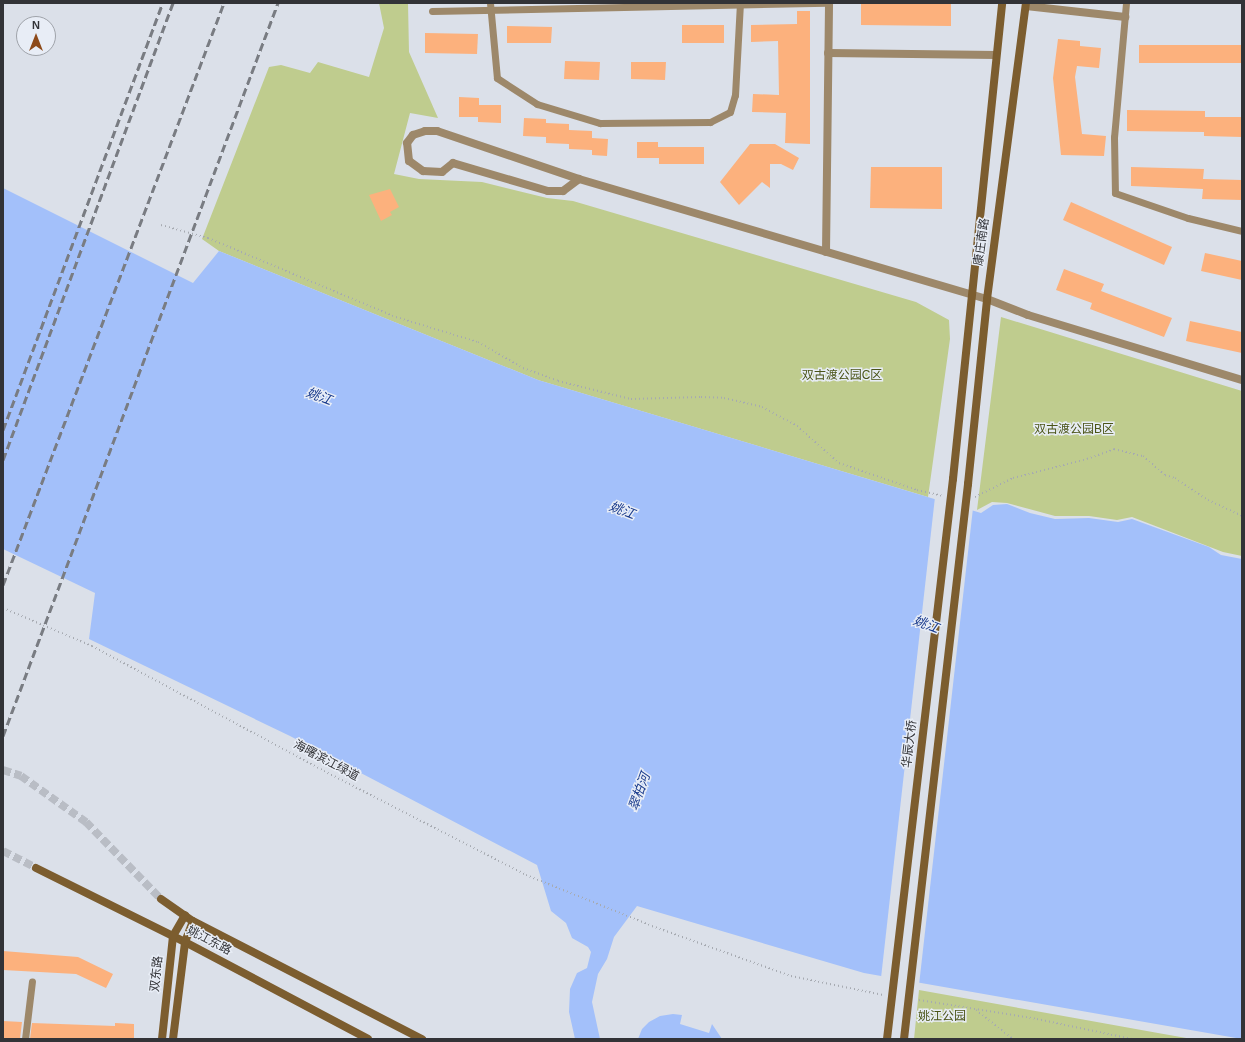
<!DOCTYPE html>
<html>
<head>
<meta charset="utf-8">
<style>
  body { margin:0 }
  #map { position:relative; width:1245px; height:1042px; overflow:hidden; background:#dbe0e9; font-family:Arial,"Noto Sans SC",sans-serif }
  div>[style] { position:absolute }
  .green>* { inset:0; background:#bfcc8e }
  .water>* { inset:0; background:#a3c0fa }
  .pier>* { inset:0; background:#dbe0e9 }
  .building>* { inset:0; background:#fcb17d }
  .secondary-tunnel>* { height:8px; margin-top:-4px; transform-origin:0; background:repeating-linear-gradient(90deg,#b9bdc5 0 8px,transparent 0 12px) }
  .path>* { height:2px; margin-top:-1px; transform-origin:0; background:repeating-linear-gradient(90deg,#a6aab1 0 1px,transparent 0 4px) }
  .lane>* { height:7px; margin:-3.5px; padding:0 3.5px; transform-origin:3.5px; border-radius:3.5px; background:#9d886a }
  .street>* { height:8px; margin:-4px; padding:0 4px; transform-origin:4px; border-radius:4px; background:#9d886a }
  .secondary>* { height:8px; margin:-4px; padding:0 4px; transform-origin:4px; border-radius:4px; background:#7c5d2f }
  .rail>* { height:3px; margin-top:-1.5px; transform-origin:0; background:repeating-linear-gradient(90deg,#797c82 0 8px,transparent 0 12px) }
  span { translate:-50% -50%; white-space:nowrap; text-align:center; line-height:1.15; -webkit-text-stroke:3px #e8edf6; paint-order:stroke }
  .street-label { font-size:12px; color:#323337 }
  .park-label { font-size:12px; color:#4a5417 }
  .water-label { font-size:13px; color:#1b3c8d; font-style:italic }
  .frame { position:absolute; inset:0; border:4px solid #323337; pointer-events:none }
  .north { position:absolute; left:16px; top:16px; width:40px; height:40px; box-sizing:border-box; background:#e8edf6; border:1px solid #9fa3aa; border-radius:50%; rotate:0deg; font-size:11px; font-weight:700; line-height:16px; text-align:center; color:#323337 }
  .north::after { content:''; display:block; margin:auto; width:14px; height:18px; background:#8d4a1a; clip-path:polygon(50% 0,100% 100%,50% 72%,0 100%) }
</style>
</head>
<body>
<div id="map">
  <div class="green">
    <i style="clip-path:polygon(379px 3px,408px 3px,409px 52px,438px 118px,410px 113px,394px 174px,419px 179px,482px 182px,547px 198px,573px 201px,916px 302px,949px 320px,950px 339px,928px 497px,538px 380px,219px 251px,202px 239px,269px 67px,281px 65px,310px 73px,318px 62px,369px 77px,384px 28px)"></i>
    <i style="clip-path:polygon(1001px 317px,1242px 391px,1242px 556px,1223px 552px,1132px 517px,1117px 520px,1089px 516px,1055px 516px,1007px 503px,992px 502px,977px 510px)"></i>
    <i style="clip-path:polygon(919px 990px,1158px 1033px,1192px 1039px,914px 1039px)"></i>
  </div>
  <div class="water">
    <i style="clip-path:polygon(3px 188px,193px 283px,219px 251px,538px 380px,981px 513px,993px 505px,1007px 504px,1030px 513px,1055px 519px,1089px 518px,1118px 522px,1132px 519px,1209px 547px,1221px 555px,1242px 559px,1242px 1039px,864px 973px,637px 906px,614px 937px,607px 959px,598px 974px,592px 1002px,600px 1039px,575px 1039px,569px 1012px,570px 989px,577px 973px,587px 968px,591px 952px,588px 947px,572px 938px,566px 923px,551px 911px,537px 865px,290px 736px,89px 639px,95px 593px,3px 549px)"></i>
    <i style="clip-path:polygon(673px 1014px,682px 1015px,680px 1024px,709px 1033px,712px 1024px,722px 1039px,638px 1039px,642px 1029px,649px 1022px,660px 1016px)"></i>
  </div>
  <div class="pier">
    <i style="clip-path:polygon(935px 497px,973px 508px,919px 985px,881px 978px)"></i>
  </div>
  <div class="building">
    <i style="clip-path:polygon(861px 3px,951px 3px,951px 26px,861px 25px)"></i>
    <i style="clip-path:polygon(797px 11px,810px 11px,810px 144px,785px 143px,786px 113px,752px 112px,753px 94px,779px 95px,778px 41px,751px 42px,751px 25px,797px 24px)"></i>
    <i style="clip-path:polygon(682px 25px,724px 25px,724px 43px,682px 43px)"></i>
    <i style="clip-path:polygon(507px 26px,552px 27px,551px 43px,507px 43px)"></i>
    <i style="clip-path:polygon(425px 33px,478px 34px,477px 54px,425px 53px)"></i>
    <i style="clip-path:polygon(1058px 39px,1080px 41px,1080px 46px,1101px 48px,1099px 68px,1077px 66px,1075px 77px,1082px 134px,1106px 136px,1104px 156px,1061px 155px,1053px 78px)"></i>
    <i style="clip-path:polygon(1139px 45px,1242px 45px,1242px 63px,1139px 63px)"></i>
    <i style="clip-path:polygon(565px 61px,600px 62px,599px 80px,564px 79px)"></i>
    <i style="clip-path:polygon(631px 62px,666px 62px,665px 80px,631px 79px)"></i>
    <i style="clip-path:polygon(459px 97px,479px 98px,479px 105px,501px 105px,501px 123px,478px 122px,478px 117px,459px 117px)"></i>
    <i style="clip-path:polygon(1127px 110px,1205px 111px,1205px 117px,1242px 117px,1242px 137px,1204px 136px,1204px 132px,1127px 131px)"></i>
    <i style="clip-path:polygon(524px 118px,546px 119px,546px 123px,569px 124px,569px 130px,592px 131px,592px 138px,608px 139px,607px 156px,592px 155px,592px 150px,569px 149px,569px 144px,546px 143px,546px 137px,523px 136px)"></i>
    <i style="clip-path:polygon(637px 142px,658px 142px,658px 147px,704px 147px,704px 164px,659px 164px,659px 158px,637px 158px)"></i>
    <i style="clip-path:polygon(750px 144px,775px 144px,799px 158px,793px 170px,781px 164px,770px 164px,770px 188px,762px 182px,739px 205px,720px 182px)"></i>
    <i style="clip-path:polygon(871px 167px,942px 167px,942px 209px,870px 208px)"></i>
    <i style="clip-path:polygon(1131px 167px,1204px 169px,1203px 179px,1242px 180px,1242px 200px,1202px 199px,1203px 189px,1131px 186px)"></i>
    <i style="clip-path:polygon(390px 189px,399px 207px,390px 212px,392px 215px,381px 221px,369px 195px)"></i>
    <i style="clip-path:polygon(1071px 202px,1172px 247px,1164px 265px,1063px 220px)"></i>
    <i style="clip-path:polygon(1205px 253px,1242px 261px,1242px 280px,1201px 271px)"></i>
    <i style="clip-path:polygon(1064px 269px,1104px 284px,1101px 291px,1172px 318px,1164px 337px,1090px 309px,1092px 303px,1056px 290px)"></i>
    <i style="clip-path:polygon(1190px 321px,1242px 332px,1242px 353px,1186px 341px)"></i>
    <i style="clip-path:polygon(3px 951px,78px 957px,113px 974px,106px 988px,76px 974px,3px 970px)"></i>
    <i style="clip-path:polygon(3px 1021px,22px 1022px,20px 1039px,3px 1039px)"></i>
    <i style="clip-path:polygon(32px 1023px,115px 1026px,115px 1023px,134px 1024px,134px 1039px,30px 1039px)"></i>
  </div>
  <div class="secondary-tunnel">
    <i style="left:3px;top:770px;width:19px;rotate:18deg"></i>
    <i style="left:21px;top:776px;width:80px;rotate:35.3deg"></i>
    <i style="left:86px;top:822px;width:107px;rotate:45.8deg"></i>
    <i style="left:3px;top:851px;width:37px;rotate:27deg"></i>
  </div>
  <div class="path">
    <i style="left:161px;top:225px;width:49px;rotate:15.5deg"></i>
    <i style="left:208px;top:238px;width:204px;rotate:22.8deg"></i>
    <i style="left:396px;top:317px;width:86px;rotate:17deg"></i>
    <i style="left:478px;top:342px;width:52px;rotate:30deg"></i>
    <i style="left:523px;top:368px;width:37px;rotate:20deg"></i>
    <i style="left:558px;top:381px;width:75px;rotate:13.9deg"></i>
    <i style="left:631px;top:399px;width:70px;rotate:-1.6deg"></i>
    <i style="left:701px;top:397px;width:23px;rotate:2deg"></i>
    <i style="left:724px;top:398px;width:39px;rotate:13deg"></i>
    <i style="left:762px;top:407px;width:40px;rotate:28deg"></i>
    <i style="left:797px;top:426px;width:56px;rotate:41.4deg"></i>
    <i style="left:839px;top:463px;width:83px;rotate:19.1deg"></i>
    <i style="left:917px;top:490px;width:27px;rotate:13deg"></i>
    <i style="left:975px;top:497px;width:42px;rotate:-26.6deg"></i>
    <i style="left:1013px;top:478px;width:76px;rotate:-14.4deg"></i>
    <i style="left:1087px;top:459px;width:29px;rotate:-20deg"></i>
    <i style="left:1114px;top:449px;width:30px;rotate:14deg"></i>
    <i style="left:1143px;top:456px;width:29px;rotate:41deg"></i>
    <i style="left:1165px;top:475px;width:10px;rotate:17deg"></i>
    <i style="left:1175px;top:478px;width:40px;rotate:34deg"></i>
    <i style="left:1208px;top:500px;width:38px;rotate:25deg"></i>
    <i style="left:3px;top:608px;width:97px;rotate:23.1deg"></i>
    <i style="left:92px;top:646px;width:264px;rotate:28.3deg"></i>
    <i style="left:324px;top:771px;width:227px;rotate:27.2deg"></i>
    <i style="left:526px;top:875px;width:136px;rotate:22deg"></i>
    <i style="left:652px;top:926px;width:148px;rotate:19.8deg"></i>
    <i style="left:791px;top:976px;width:94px;rotate:11.7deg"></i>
    <i style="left:919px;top:1000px;width:120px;rotate:9.1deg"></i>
    <i style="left:1037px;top:1019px;width:97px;rotate:11.9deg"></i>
    <i style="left:976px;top:1010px;width:47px;rotate:38.1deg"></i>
  </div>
  <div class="lane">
    <i style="left:490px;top:3px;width:75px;rotate:84.7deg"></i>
    <i style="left:497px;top:78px;width:48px;rotate:33deg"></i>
    <i style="left:537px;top:104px;width:66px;rotate:16.8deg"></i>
    <i style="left:600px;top:123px;width:110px;rotate:-0.5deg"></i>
    <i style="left:710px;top:122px;width:22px;rotate:-27deg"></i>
    <i style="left:730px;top:112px;width:18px;rotate:-74deg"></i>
    <i style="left:735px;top:95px;width:92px;rotate:-86.9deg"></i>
    <i style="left:1126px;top:3px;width:135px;rotate:95.1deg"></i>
    <i style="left:1114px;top:137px;width:56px;rotate:89deg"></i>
    <i style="left:1115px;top:193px;width:77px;rotate:18.9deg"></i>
    <i style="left:1188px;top:218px;width:56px;rotate:13.5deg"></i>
    <i style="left:432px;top:11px;width:395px;rotate:-1.2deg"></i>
    <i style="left:25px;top:1039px;width:58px;rotate:-83.1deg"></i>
  </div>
  <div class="street">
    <i style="left:1026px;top:6px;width:100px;rotate:6.3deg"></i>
    <i style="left:828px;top:53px;width:168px;rotate:0.7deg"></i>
    <i style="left:579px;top:179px;width:20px;rotate:143deg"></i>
    <i style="left:563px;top:191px;width:15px;rotate:180deg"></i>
    <i style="left:548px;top:191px;width:99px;rotate:-163.6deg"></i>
    <i style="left:453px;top:163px;width:14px;rotate:141deg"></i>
    <i style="left:442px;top:172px;width:19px;rotate:-177deg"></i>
    <i style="left:423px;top:171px;width:17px;rotate:-144deg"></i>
    <i style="left:409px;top:161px;width:18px;rotate:-96deg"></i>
    <i style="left:407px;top:143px;width:10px;rotate:-53deg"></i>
    <i style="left:413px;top:135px;width:13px;rotate:-18deg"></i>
    <i style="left:425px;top:131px;width:12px"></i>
    <i style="left:437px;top:131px;width:150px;rotate:18.7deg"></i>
    <i style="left:579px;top:179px;width:425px;rotate:16.4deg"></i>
    <i style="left:987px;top:299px;width:44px;rotate:21.3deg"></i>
    <i style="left:1028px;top:315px;width:224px;rotate:16.9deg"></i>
    <i style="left:826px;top:252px;width:249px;rotate:-89.3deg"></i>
  </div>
  <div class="secondary">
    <i style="left:36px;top:868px;width:166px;rotate:26.4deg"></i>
    <i style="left:185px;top:942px;width:207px;rotate:27.9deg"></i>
    <i style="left:161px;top:899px;width:39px;rotate:35deg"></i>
    <i style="left:193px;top:921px;width:258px;rotate:27.3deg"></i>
    <i style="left:162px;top:1039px;width:104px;rotate:-83.9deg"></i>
    <i style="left:173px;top:936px;width:24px;rotate:-60deg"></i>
    <i style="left:173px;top:1039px;width:98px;rotate:-82.9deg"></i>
    <i style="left:185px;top:942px;width:22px;rotate:-69deg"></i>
    <i style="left:887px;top:1039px;width:564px;rotate:-83.28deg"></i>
    <i style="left:953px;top:479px;width:479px;rotate:-84.1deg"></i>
    <i style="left:904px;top:1039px;width:559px;rotate:-83.42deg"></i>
    <i style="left:968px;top:484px;width:186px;rotate:-84.1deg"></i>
    <i style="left:987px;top:299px;width:299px;rotate:-82.5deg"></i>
  </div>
  <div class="rail">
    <i style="left:3px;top:430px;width:456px;rotate:-69.5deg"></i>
    <i style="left:3px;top:460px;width:488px;rotate:-69.6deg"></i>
    <i style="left:3px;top:585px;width:623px;rotate:-69.21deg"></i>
    <i style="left:3px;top:736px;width:783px;rotate:-69.44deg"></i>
  </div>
  <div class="street-label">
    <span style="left:982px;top:242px;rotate:-82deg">康庄南路</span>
    <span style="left:910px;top:744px;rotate:-83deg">华辰大桥</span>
    <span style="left:326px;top:761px;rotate:28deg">海曙滨江绿道</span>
    <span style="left:209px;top:941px;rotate:28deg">姚江东路</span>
    <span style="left:157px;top:974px;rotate:-84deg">双东路</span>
  </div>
  <div class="park-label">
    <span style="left:842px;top:376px">双古渡公园C区</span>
    <span style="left:1074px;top:430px">双古渡公园B区</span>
    <span style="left:942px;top:1017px">姚江公园</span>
  </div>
  <div class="water-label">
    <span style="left:319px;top:397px;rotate:21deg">姚江</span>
    <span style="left:622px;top:511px;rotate:21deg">姚江</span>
    <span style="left:926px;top:625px;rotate:21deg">姚江</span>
    <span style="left:640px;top:792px;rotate:-70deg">翠柏河</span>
  </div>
  <div class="frame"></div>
  <div class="north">N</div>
</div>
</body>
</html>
